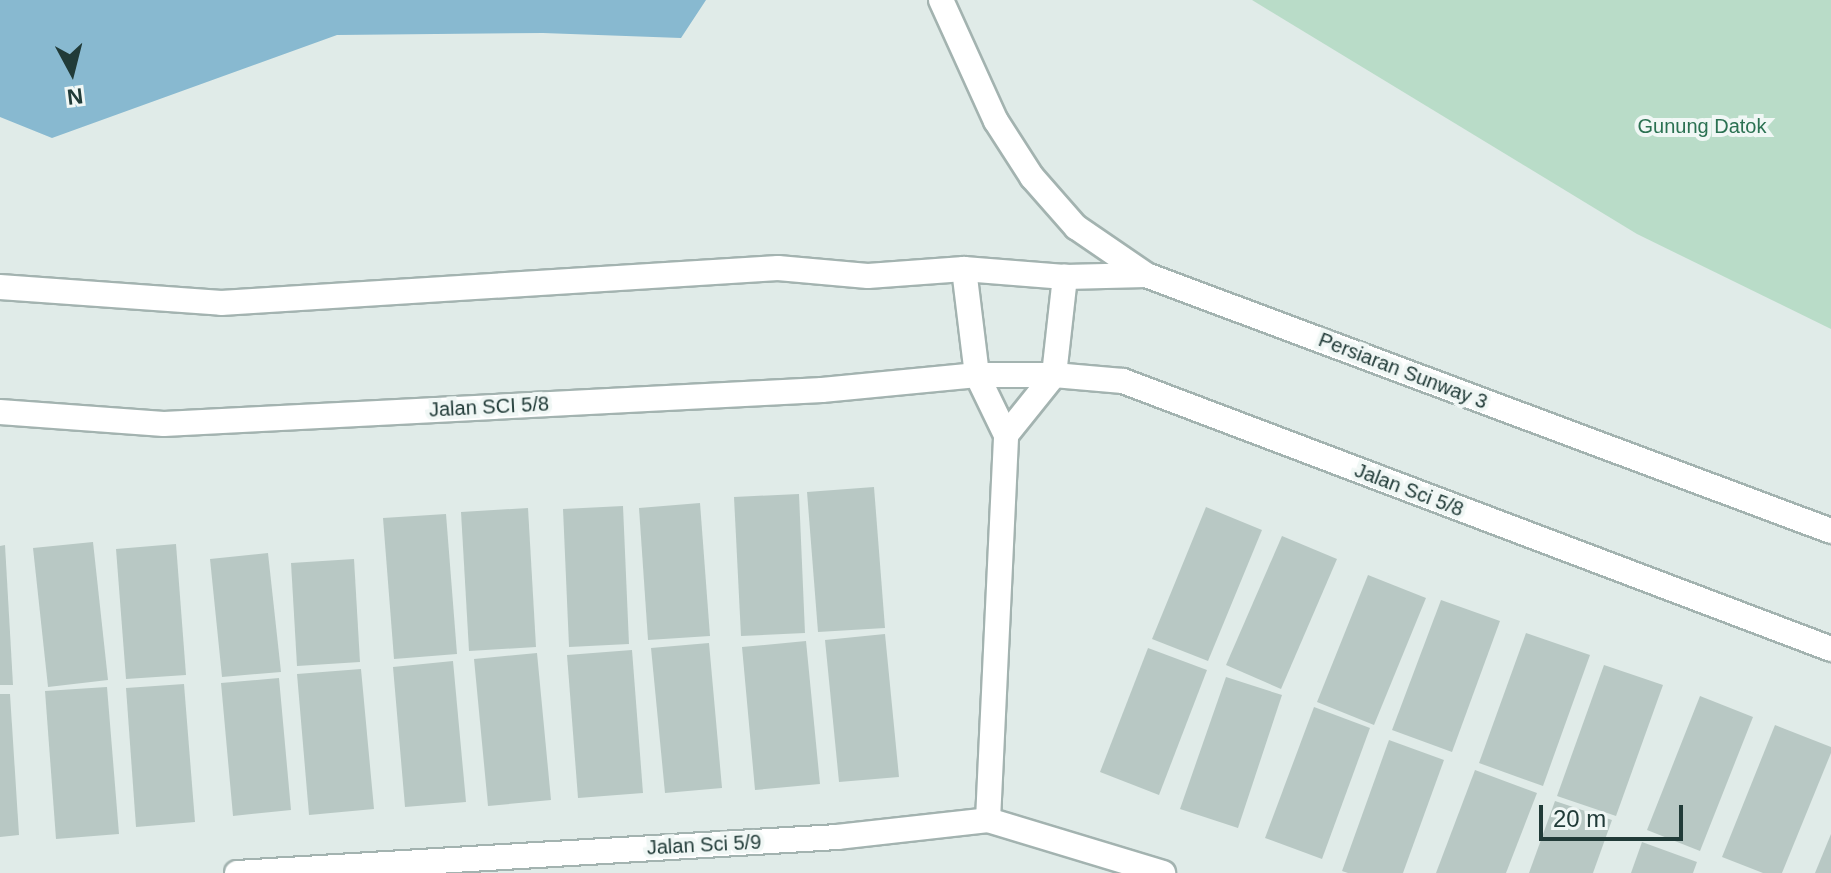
<!DOCTYPE html>
<html>
<head>
<meta charset="utf-8">
<style>
  body { margin:0 }
  #map { position:relative; width:1831px; height:873px; overflow:hidden; background:#e0ebe8; font-family:Arial,sans-serif }
  div>[style] { position:absolute }
  .green>* { inset:0; background:#b9dcc8 }
  .water>* { inset:0; background:#88b9d0 }
  .building>* { inset:0; background:#b8c8c4 }
  .roads { filter:drop-shadow(2px 0 #a3b3b0) drop-shadow(-2px 0 #a3b3b0) drop-shadow(0 2px #a3b3b0) drop-shadow(0 -2px #a3b3b0) }
  .lane>* { height:24px; margin:-12px; padding:0 12px; transform-origin:12px; border-radius:12px; background:#fff }
  .street>* { height:24px; margin:-12px; padding:0 12px; transform-origin:12px; border-radius:12px; background:#fff }
  span { translate:-50% -50%; white-space:nowrap; text-align:center; line-height:1.15; -webkit-text-stroke:8px #f0f7f5; paint-order:stroke }
  .park-label { font-size:20px; color:#2b7152 }
  .street-label { font-size:20px; color:#213b38 }
  .north { position:absolute; left:32px; top:32px; width:80px; height:80px; -webkit-text-stroke:6px #f0f7f5; paint-order:stroke; rotate:173deg; font-size:22px; font-weight:700; line-height:32px; text-align:center; color:#213b38 }
  .north::after { content:''; display:block; margin:auto; width:28px; height:36px; background:#213b38; clip-path:polygon(50% 0,100% 100%,50% 72%,0 100%) }
  .scale { position:absolute; left:1539px; top:805px; width:144px; height:36px; box-sizing:border-box; border:4px solid #213b38; border-top:0; padding-left:10px; font-size:24px; line-height:28px; white-space:nowrap; color:#213b38; -webkit-text-stroke:6px #f0f7f5; paint-order:stroke }
</style>
</head>
<body>
<div id="map">
  <div class="green">
    <i style="clip-path:polygon(1252px 0,1831px 0,1831px 329px,1637px 234px)"></i>
  </div>
  <div class="water">
    <i style="clip-path:polygon(0 0,706px 0,681px 38px,543px 33px,337px 35px,52px 138px,0 117px)"></i>
  </div>
  <div class="building">
    <i style="clip-path:polygon(874px 487px,885px 628px,818px 632px,807px 492px)"></i>
    <i style="clip-path:polygon(799px 494px,805px 633px,741px 636px,734px 497px)"></i>
    <i style="clip-path:polygon(700px 503px,710px 636px,648px 640px,639px 508px)"></i>
    <i style="clip-path:polygon(623px 506px,629px 644px,569px 647px,563px 509px)"></i>
    <i style="clip-path:polygon(1206px 507px,1262px 530px,1208px 661px,1152px 639px)"></i>
    <i style="clip-path:polygon(528px 508px,536px 647px,469px 651px,461px 512px)"></i>
    <i style="clip-path:polygon(446px 514px,457px 654px,394px 659px,383px 518px)"></i>
    <i style="clip-path:polygon(1282px 536px,1337px 559px,1281px 689px,1226px 665px)"></i>
    <i style="clip-path:polygon(93px 542px,108px 680px,48px 687px,33px 548px)"></i>
    <i style="clip-path:polygon(176px 544px,186px 675px,126px 679px,116px 549px)"></i>
    <i style="clip-path:polygon(5px 545px,13px 685px,0 685px,0 546px)"></i>
    <i style="clip-path:polygon(268px 553px,281px 672px,222px 677px,210px 559px)"></i>
    <i style="clip-path:polygon(354px 559px,360px 662px,297px 666px,291px 563px)"></i>
    <i style="clip-path:polygon(1368px 575px,1426px 598px,1374px 725px,1317px 702px)"></i>
    <i style="clip-path:polygon(1441px 600px,1500px 621px,1452px 752px,1392px 730px)"></i>
    <i style="clip-path:polygon(1526px 633px,1590px 655px,1543px 786px,1479px 763px)"></i>
    <i style="clip-path:polygon(885px 634px,899px 777px,839px 782px,825px 640px)"></i>
    <i style="clip-path:polygon(806px 641px,820px 784px,755px 790px,742px 647px)"></i>
    <i style="clip-path:polygon(709px 643px,722px 788px,665px 793px,651px 648px)"></i>
    <i style="clip-path:polygon(1148px 648px,1207px 670px,1159px 795px,1100px 772px)"></i>
    <i style="clip-path:polygon(632px 650px,643px 793px,578px 798px,567px 655px)"></i>
    <i style="clip-path:polygon(537px 653px,551px 800px,488px 806px,474px 659px)"></i>
    <i style="clip-path:polygon(453px 661px,466px 802px,405px 807px,393px 667px)"></i>
    <i style="clip-path:polygon(1604px 665px,1663px 685px,1616px 816px,1557px 796px)"></i>
    <i style="clip-path:polygon(361px 669px,374px 809px,309px 815px,297px 674px)"></i>
    <i style="clip-path:polygon(1226px 677px,1282px 695px,1238px 828px,1180px 809px)"></i>
    <i style="clip-path:polygon(279px 678px,291px 810px,233px 816px,221px 683px)"></i>
    <i style="clip-path:polygon(184px 684px,195px 822px,136px 827px,126px 688px)"></i>
    <i style="clip-path:polygon(107px 687px,119px 834px,56px 839px,45px 691px)"></i>
    <i style="clip-path:polygon(0 694px,10px 694px,19px 835px,0 837px)"></i>
    <i style="clip-path:polygon(1700px 696px,1753px 717px,1700px 851px,1647px 830px)"></i>
    <i style="clip-path:polygon(1314px 707px,1370px 728px,1322px 859px,1265px 838px)"></i>
    <i style="clip-path:polygon(1775px 725px,1831px 747px,1831px 753px,1782px 873px,1763px 873px,1722px 857px)"></i>
    <i style="clip-path:polygon(1389px 740px,1444px 760px,1403px 873px,1348px 873px,1342px 871px)"></i>
    <i style="clip-path:polygon(1475px 770px,1537px 793px,1506px 873px,1436px 873px)"></i>
    <i style="clip-path:polygon(1555px 801px,1612px 820px,1593px 873px,1529px 873px)"></i>
    <i style="clip-path:polygon(1831px 834px,1831px 873px,1815px 873px)"></i>
    <i style="clip-path:polygon(1642px 842px,1697px 862px,1693px 873px,1631px 873px)"></i>
  </div>
  <div class="roads">
    <div class="lane">
      <i style="left:941px;top:0;width:133px;rotate:65.6deg"></i>
      <i style="left:996px;top:121px;width:67px;rotate:57.3deg"></i>
      <i style="left:1032px;top:177px;width:67px;rotate:48.7deg"></i>
      <i style="left:1076px;top:227px;width:85px;rotate:34.4deg"></i>
      <i style="left:0;top:287px;width:222px;rotate:4.1deg"></i>
      <i style="left:221px;top:303px;width:558px;rotate:-3.6deg"></i>
      <i style="left:778px;top:268px;width:90px;rotate:5.1deg"></i>
      <i style="left:868px;top:276px;width:96px;rotate:-4.2deg"></i>
    </div>
    <div class="street">
      <i style="left:0;top:412px;width:164px;rotate:4.2deg"></i>
      <i style="left:164px;top:424px;width:659px;rotate:-2.96deg"></i>
      <i style="left:822px;top:390px;width:156px;rotate:-5.5deg"></i>
      <i style="left:977px;top:375px;width:77px"></i>
      <i style="left:1054px;top:375px;width:69px;rotate:5deg"></i>
      <i style="left:1123px;top:381px;width:757px;rotate:20.73deg"></i>
      <i style="left:1006px;top:435px;width:77px;rotate:-51.3deg"></i>
      <i style="left:1054px;top:375px;width:99px;rotate:-83.6deg"></i>
      <i style="left:988px;top:820px;width:385px;rotate:-87.3deg"></i>
      <i style="left:1006px;top:435px;width:67px;rotate:-115.8deg"></i>
      <i style="left:977px;top:375px;width:107px;rotate:-97deg"></i>
      <i style="left:964px;top:269px;width:101px;rotate:4.5deg"></i>
      <i style="left:1065px;top:277px;width:81px;rotate:-1.4deg"></i>
      <i style="left:1146px;top:275px;width:731px;rotate:20.49deg"></i>
      <i style="left:237px;top:873px;width:601px;rotate:-3.43deg"></i>
      <i style="left:837px;top:837px;width:152px;rotate:-6.4deg"></i>
      <i style="left:988px;top:820px;width:183px;rotate:16.8deg"></i>
    </div>
  </div>
  <div class="park-label">
    <span style="left:1702px;top:126px">Gunung Datok</span>
  </div>
  <div class="street-label">
    <span style="left:1403px;top:371px;rotate:21deg">Persiaran Sunway 3</span>
    <span style="left:489px;top:407px;rotate:-3deg">Jalan SCI 5/8</span>
    <span style="left:1409px;top:490px;rotate:21deg">Jalan Sci 5/8</span>
    <span style="left:704px;top:845px;rotate:-3deg">Jalan Sci 5/9</span>
  </div>
  <div class="north">N</div>
  <div class="scale">20 m</div>
</div>
</body>
</html>
